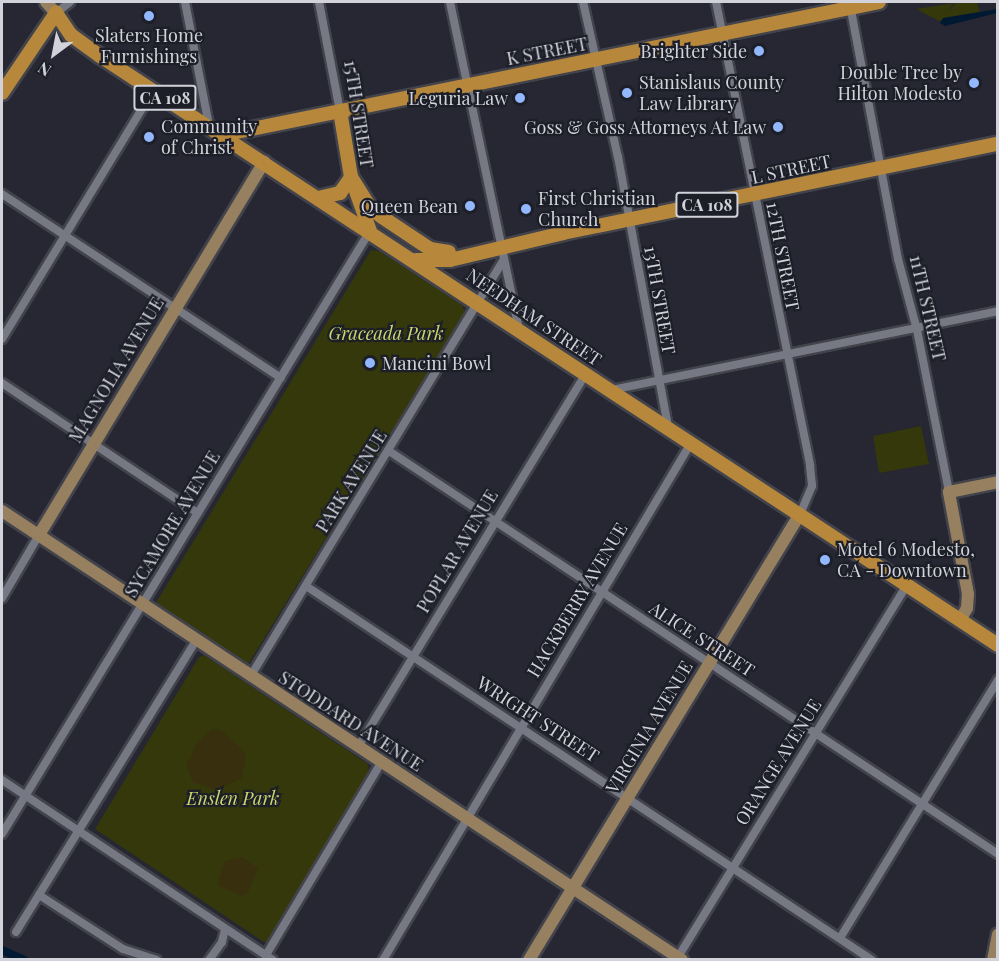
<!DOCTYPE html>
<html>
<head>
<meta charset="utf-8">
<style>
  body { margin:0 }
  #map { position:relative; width:999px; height:961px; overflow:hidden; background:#262732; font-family:"Playfair Display",serif }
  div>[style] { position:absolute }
  .green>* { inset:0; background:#34380a }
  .sand>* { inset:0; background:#382f0f }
  .water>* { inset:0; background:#001932 }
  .canal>* { height:8px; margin:-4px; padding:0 4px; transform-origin:4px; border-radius:4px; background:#001932 }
  .roads { filter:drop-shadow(2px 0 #42434b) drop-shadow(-2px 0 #42434b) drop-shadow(0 2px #42434b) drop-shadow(0 -2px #42434b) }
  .street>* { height:8px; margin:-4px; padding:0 4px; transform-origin:4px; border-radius:4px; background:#767884 }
  .secondary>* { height:12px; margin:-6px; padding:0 6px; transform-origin:6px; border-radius:6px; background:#978060 }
  .primary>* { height:14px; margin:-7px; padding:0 7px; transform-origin:7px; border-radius:7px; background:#b7883c }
  .dots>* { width:16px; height:16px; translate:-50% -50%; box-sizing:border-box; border:3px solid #1c1e28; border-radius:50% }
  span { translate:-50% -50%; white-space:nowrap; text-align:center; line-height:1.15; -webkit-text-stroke:4.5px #1c1e28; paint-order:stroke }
  .shield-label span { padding:2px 4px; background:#1c1e28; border:2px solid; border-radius:4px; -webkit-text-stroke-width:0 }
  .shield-label { font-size:16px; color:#d2d3da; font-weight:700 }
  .poi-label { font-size:18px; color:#d2d3da }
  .right { translate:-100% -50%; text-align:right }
  .left { translate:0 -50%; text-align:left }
  .street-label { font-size:18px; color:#d2d3da }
  .park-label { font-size:18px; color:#cbd76e; font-style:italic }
  .frame { position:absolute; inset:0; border:3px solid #d2d3da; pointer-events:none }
  .north { position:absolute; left:24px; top:24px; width:60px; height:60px; -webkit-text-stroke:4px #1c1e28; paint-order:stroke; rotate:212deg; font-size:16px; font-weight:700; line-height:24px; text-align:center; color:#d2d3da }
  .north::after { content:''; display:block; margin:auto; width:21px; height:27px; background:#d2d3da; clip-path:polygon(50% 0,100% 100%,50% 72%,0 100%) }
</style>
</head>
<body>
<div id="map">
  <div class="green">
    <i style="clip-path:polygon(977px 2px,980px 12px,939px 21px,916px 9px,954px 3px,947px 12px,956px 3px)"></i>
    <i style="clip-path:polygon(371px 250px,379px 251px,462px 305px,465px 313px,247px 666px,159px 608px,157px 601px)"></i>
    <i style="clip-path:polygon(921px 426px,929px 464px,879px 473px,873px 436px)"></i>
    <i style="clip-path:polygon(204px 655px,368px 764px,369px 771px,267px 944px,95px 829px,199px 657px)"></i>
  </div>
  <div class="sand">
    <i style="clip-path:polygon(212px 729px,221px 730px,246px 754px,242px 778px,217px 790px,193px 782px,187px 766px,195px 745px)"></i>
    <i style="clip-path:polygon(242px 857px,258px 868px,247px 894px,242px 896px,217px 885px,225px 861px)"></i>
  </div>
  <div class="water">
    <i style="clip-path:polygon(997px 9px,997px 13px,945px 26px,940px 23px,943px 18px)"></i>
  </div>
  <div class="canal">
    <i style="left:2px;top:950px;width:24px;rotate:24deg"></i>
  </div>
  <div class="roads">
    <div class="street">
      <i style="left:185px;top:2px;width:126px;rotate:79deg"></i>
      <i style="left:319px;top:2px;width:111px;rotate:79.1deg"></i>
      <i style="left:450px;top:2px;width:334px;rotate:78.1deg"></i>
      <i style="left:583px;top:2px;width:159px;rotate:77.3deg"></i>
      <i style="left:618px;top:157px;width:276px;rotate:79.5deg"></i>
      <i style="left:716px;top:2px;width:473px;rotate:78.5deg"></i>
      <i style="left:810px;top:466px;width:20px;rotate:84deg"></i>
      <i style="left:812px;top:486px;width:30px;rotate:113deg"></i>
      <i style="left:850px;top:5px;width:258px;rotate:79.3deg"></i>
      <i style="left:898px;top:259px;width:73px;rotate:75deg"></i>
      <i style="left:917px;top:330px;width:165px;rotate:78.8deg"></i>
      <i style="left:56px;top:13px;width:18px;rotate:-38deg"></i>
      <i style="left:2px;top:194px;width:334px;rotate:33.4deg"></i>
      <i style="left:2px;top:339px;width:290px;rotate:-58.7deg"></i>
      <i style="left:2px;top:383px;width:235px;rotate:33.6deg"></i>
      <i style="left:611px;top:390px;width:395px;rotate:-11.5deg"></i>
      <i style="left:389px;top:451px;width:730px;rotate:33.49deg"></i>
      <i style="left:306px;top:586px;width:678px;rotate:33.46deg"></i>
      <i style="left:2px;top:598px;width:73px;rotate:-59.6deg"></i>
      <i style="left:250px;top:677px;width:487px;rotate:-58.7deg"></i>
      <i style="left:358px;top:747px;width:438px;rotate:-58.6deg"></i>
      <i style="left:2px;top:780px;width:325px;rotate:33.6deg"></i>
      <i style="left:2px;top:834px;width:706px;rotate:-58.61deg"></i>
      <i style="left:39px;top:895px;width:100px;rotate:32.7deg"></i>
      <i style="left:123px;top:949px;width:35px;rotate:18deg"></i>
      <i style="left:16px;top:932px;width:342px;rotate:-58.3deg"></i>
      <i style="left:840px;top:938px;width:303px;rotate:-58.5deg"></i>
      <i style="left:266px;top:955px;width:224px;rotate:-59.1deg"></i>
      <i style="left:678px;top:957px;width:437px;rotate:-58.4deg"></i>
      <i style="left:209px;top:960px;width:22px;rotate:-54deg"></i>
      <i style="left:222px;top:942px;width:13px;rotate:-77deg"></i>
      <i style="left:383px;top:960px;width:602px;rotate:-59.22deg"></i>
    </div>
    <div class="secondary">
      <i style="left:46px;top:2px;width:15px;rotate:48deg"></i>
      <i style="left:2px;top:511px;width:815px;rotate:33.44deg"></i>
      <i style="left:39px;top:535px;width:436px;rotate:-58.9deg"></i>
      <i style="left:960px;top:620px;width:14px;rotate:-60deg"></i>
      <i style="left:967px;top:608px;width:14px;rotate:-86deg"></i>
      <i style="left:968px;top:594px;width:104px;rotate:-100.6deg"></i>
      <i style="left:949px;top:492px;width:50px;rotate:-11.5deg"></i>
      <i style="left:529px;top:960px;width:522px;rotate:-58.72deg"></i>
      <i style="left:993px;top:960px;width:26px;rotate:-79deg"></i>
    </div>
    <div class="primary">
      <i style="left:2px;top:93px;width:97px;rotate:-56deg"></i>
      <i style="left:56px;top:13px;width:27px;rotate:56deg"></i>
      <i style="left:71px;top:35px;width:36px;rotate:36deg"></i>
      <i style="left:100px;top:56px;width:1074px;rotate:33.26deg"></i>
      <i style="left:340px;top:111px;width:67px;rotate:80.5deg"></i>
      <i style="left:351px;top:177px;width:57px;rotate:70.6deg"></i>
      <i style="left:222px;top:135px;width:670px;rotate:-11.44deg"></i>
      <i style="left:318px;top:198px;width:23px;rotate:-13deg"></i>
      <i style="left:340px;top:193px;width:19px;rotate:-55deg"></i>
      <i style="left:351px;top:177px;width:36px;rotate:58deg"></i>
      <i style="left:370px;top:208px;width:15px;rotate:37deg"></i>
      <i style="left:382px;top:217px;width:58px;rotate:33.7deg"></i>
      <i style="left:430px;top:249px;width:19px;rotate:9deg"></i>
      <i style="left:416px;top:260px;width:34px"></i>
      <i style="left:450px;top:260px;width:116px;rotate:-13.4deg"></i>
      <i style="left:563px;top:233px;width:444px;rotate:-11.6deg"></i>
    </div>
  </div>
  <div class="dots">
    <i style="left:149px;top:16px;background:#93b7fd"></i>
    <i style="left:759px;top:51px;background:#93b7fd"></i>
    <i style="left:974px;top:83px;background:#93b7fd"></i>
    <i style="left:627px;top:93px;background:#93b7fd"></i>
    <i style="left:520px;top:98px;background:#93b7fd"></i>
    <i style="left:778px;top:127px;background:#93b7fd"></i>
    <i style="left:149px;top:137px;background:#93b7fd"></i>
    <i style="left:470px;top:206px;background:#93b7fd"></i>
    <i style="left:526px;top:209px;background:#93b7fd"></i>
    <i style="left:370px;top:363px;background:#93b7fd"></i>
    <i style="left:825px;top:560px;background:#93b7fd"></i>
  </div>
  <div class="shield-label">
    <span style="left:165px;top:98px">CA 108</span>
    <span style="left:707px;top:205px">CA 108</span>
  </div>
  <div class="poi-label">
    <span style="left:149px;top:46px">Slaters Home<br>Furnishings</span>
    <span class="right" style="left:747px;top:51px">Brighter Side</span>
    <span class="right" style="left:962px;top:83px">Double Tree by<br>Hilton Modesto</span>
    <span class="left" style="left:639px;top:93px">Stanislaus County<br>Law Library</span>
    <span class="right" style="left:508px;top:98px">Leguria Law</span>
    <span class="left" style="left:161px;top:137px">Community<br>of Christ</span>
    <span class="right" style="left:766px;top:127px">Goss &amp; Goss Attorneys At Law</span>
    <span class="left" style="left:538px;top:209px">First Christian<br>Church</span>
    <span class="right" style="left:458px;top:206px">Queen Bean</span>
    <span class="left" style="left:382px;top:363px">Mancini Bowl</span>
    <span class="left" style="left:837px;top:560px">Motel 6 Modesto,<br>CA - Downtown</span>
  </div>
  <div class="street-label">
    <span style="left:547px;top:51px;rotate:-11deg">K STREET</span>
    <span style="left:359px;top:114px;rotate:81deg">15TH STREET</span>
    <span style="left:791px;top:169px;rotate:-12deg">L STREET</span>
    <span style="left:783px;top:256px;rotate:79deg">12TH STREET</span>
    <span style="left:660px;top:300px;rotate:80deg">13TH STREET</span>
    <span style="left:928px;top:308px;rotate:77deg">11TH STREET</span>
    <span style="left:534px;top:317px;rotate:34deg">NEEDHAM STREET</span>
    <span style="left:116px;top:370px;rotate:-59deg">MAGNOLIA AVENUE</span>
    <span style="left:351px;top:481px;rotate:-58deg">PARK AVENUE</span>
    <span style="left:172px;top:524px;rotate:-59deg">SYCAMORE AVENUE</span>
    <span style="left:457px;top:551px;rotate:-59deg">POPLAR AVENUE</span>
    <span style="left:577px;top:600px;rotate:-59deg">HACKBERRY AVENUE</span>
    <span style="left:702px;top:639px;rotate:33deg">ALICE STREET</span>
    <span style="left:538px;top:719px;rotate:33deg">WRIGHT STREET</span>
    <span style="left:351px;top:721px;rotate:33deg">STODDARD AVENUE</span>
    <span style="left:649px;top:727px;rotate:-59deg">VIRGINIA AVENUE</span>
    <span style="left:778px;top:762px;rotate:-58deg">ORANGE AVENUE</span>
  </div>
  <div class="park-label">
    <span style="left:386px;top:333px">Graceada Park</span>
    <span style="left:233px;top:798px">Enslen Park</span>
  </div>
  <div class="frame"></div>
  <div class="north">N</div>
</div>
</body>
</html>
